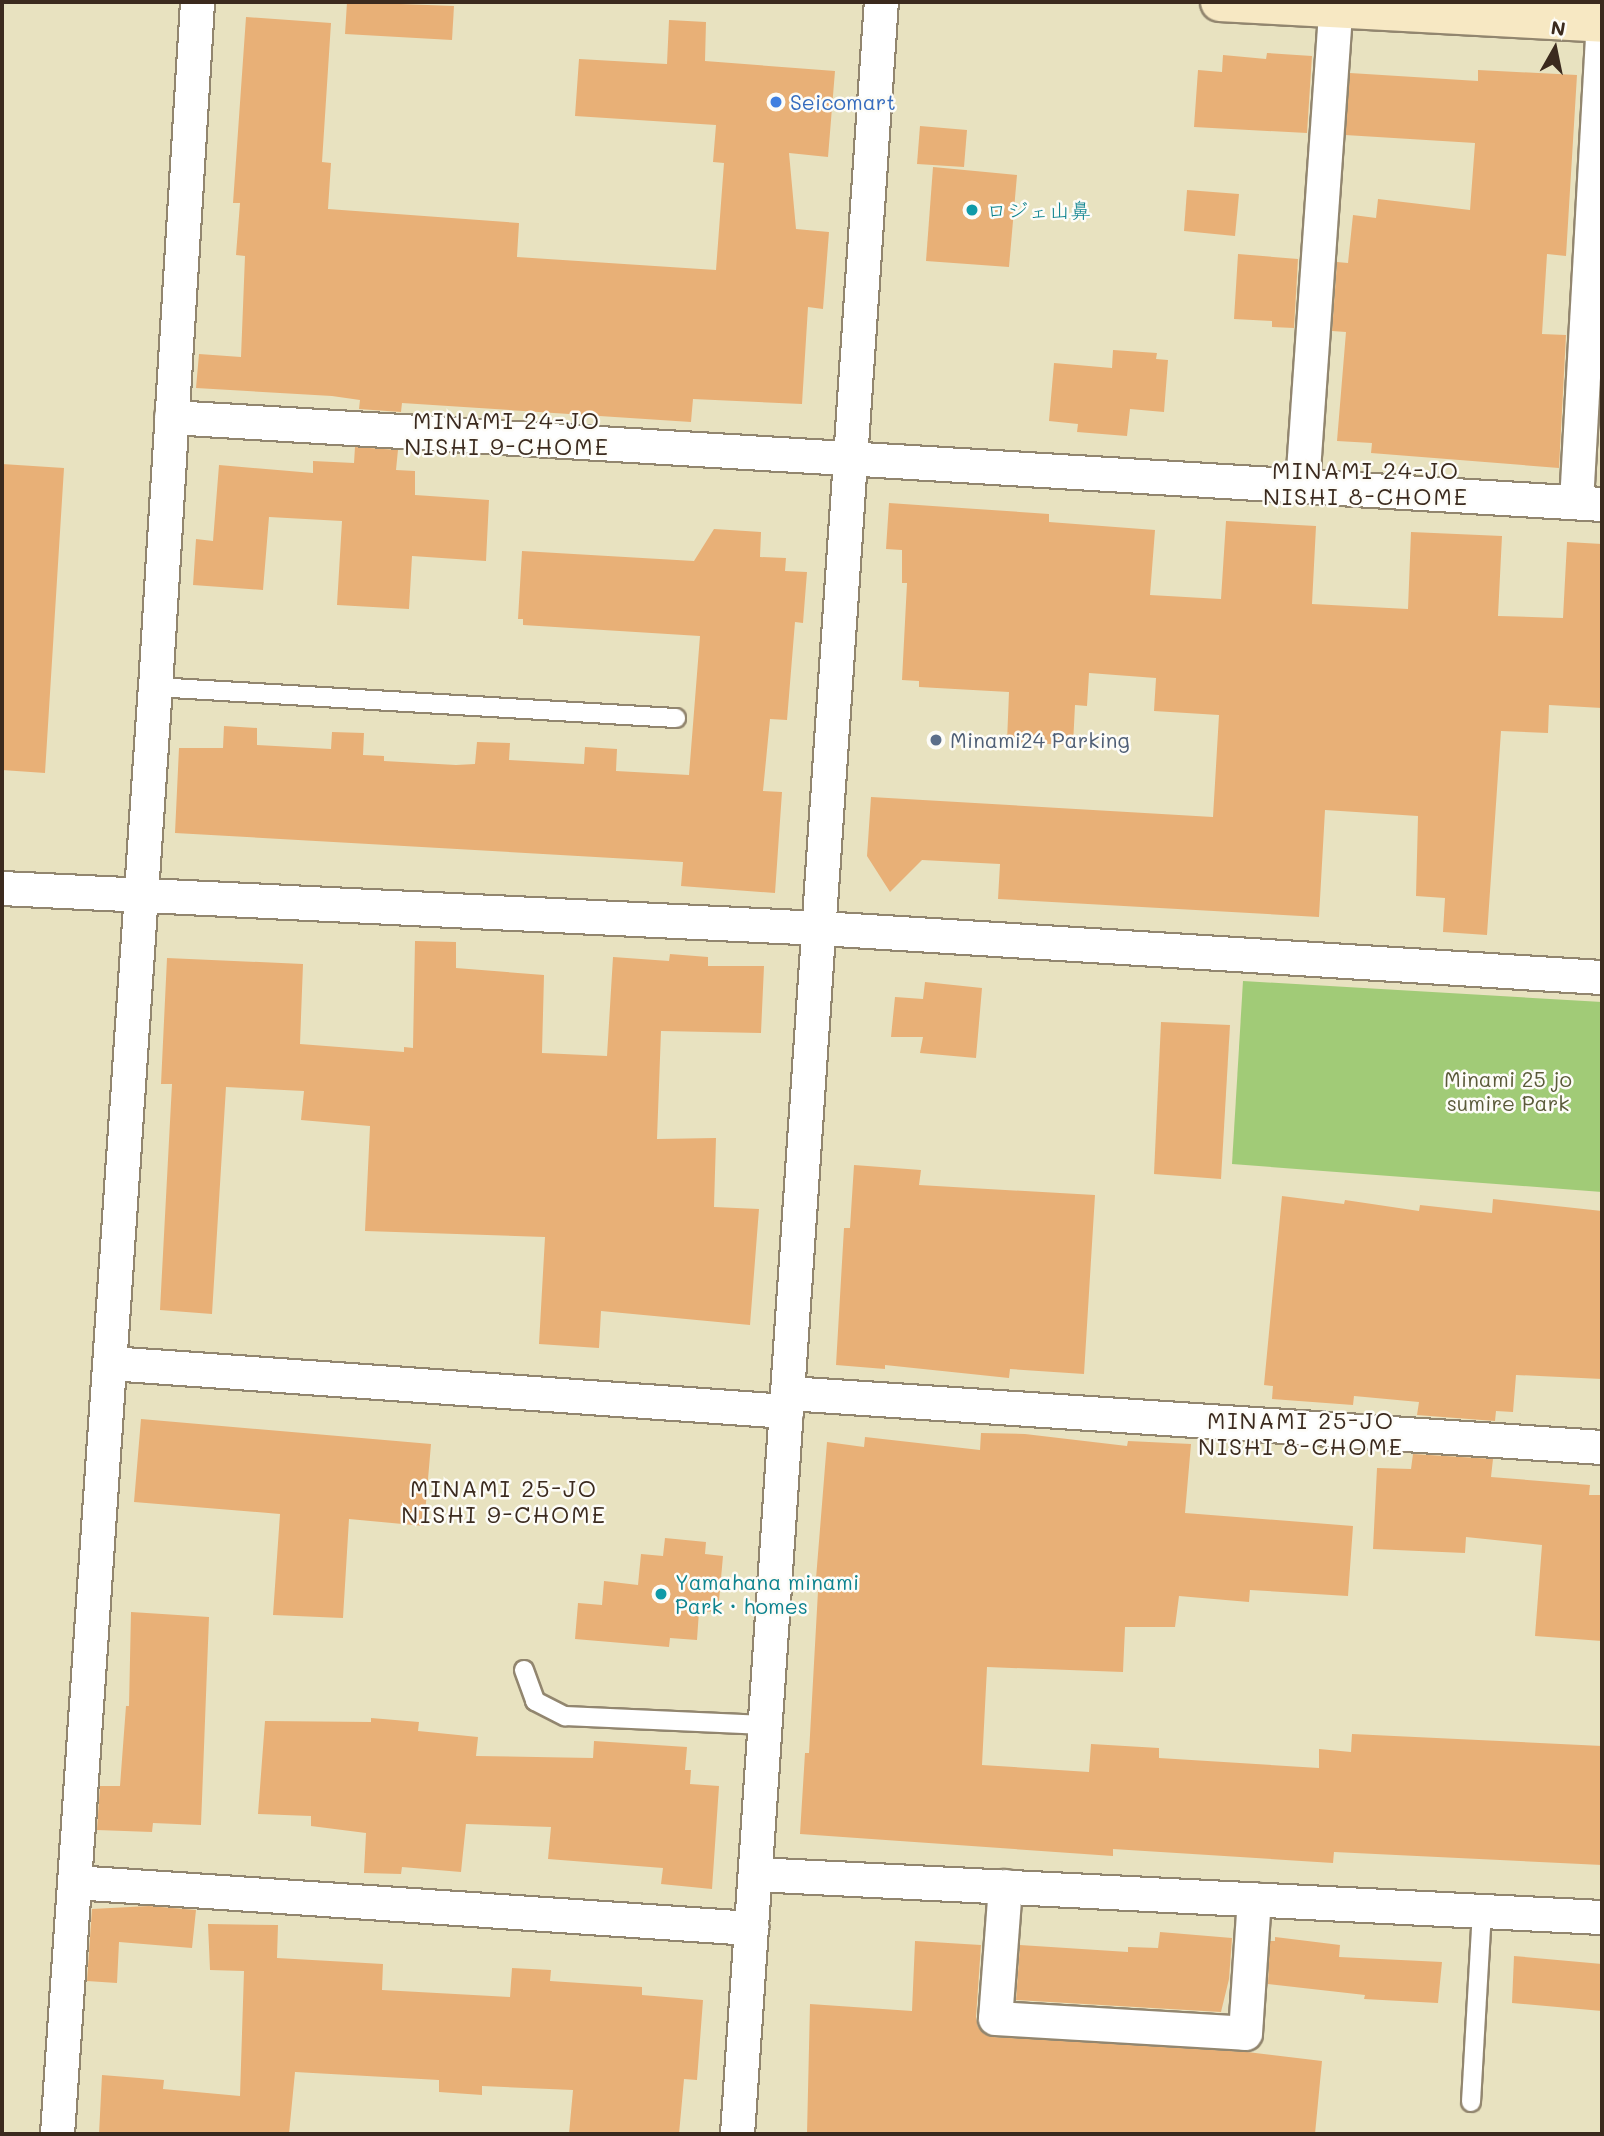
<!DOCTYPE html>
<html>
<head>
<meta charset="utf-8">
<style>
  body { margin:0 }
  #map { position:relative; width:1604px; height:2136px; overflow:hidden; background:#e8e2c0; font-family:Mali,"Klee One",sans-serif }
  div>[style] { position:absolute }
  .green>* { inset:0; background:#a1cb77 }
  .building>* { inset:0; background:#e8b077 }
  .roads { filter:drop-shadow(2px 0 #92866f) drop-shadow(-2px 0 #92866f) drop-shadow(0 2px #92866f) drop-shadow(0 -2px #92866f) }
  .lane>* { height:18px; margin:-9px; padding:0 9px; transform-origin:9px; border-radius:9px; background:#fff }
  .street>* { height:33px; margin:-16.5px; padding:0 16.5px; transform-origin:16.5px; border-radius:16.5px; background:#fff }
  .secondary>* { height:38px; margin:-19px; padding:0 19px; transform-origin:19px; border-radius:19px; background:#f7e8c3 }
  .dots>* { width:19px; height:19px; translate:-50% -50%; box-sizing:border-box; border:4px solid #fdfcf7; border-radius:50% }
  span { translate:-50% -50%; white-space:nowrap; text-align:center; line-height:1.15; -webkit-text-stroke:5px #fdfcf7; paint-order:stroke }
  .shop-label { font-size:21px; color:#366cbe }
  .left { translate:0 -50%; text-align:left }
  .culture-label { font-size:21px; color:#0d838f }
  .service-label { font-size:21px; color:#4e5e75 }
  .park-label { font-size:21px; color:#5a5a39 }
  .neighbourhood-label { font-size:23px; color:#3b2a1e; letter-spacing:2px }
  .frame { position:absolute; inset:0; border:4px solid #3b2a1e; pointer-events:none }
  .north { position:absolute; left:1520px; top:14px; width:70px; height:70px; -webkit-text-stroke:5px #fdfcf7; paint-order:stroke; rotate:9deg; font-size:19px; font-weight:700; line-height:28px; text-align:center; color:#3b2a1e }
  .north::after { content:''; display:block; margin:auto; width:24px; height:32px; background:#3b2a1e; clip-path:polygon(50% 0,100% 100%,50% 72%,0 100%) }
</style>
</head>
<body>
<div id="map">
  <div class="green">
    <i style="clip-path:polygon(1243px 981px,1602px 1002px,1602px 1192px,1232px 1164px)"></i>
  </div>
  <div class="building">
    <i style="clip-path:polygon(347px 2px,454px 6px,452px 40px,345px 34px)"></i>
    <i style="clip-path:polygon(246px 17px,331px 23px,322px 162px,331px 163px,328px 209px,519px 223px,517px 257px,716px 270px,724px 163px,713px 162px,716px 125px,575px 116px,579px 59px,667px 64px,669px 20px,706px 22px,705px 61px,835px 71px,828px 157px,789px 153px,796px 229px,829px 232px,823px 309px,808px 307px,802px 404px,693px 399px,691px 422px,402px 403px,401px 412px,359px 409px,360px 400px,332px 396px,196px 388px,199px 354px,241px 357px,245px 256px,236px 255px,240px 203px,233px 203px)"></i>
    <i style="clip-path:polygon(1267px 53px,1312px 56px,1307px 133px,1194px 127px,1198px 70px,1222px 72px,1223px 55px,1266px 59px)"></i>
    <i style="clip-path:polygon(1478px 70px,1577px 75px,1566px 256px,1547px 254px,1542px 334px,1566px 335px,1559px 468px,1371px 453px,1372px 443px,1337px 441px,1346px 332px,1332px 331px,1337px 262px,1348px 263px,1353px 215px,1376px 218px,1378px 199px,1470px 210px,1475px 143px,1345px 135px,1350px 73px,1478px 81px)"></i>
    <i style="clip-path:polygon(920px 126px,967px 130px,964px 167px,917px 164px)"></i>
    <i style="clip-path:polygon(933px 167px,1017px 175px,1009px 267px,926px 261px)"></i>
    <i style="clip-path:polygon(1187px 190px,1239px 194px,1235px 236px,1184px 231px)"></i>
    <i style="clip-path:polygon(1238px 254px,1298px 259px,1294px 328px,1272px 327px,1272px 321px,1234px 319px)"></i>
    <i style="clip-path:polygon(1113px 350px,1157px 353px,1156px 359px,1168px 360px,1164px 412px,1130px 409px,1127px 436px,1077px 432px,1078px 424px,1049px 421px,1054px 363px,1112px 368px)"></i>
    <i style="clip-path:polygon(355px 447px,398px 450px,396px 470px,415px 471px,415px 495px,489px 500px,486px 561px,412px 556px,409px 609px,337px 605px,342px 521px,269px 517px,263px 590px,193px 585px,196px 539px,213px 541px,219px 465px,313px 473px,313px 461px,354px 463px)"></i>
    <i style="clip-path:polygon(2px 464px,64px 468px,45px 773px,2px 770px)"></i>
    <i style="clip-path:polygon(889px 503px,1049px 514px,1049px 522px,1155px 530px,1150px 595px,1221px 599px,1226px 521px,1316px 526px,1312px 604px,1408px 609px,1411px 532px,1502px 536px,1498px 616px,1563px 618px,1567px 542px,1602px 544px,1602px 708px,1549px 705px,1548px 733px,1501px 731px,1487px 935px,1443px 932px,1445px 898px,1416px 896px,1418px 816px,1325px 810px,1319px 917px,998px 899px,1000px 864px,922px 860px,890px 892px,867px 856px,871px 797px,1213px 817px,1219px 715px,1154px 711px,1156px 678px,1089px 673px,1087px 706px,1075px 705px,1073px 745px,1007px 742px,1009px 692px,919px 687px,919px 681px,902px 680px,907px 583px,902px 583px,902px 550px,886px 549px)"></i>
    <i style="clip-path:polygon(714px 529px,761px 532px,760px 557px,786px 558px,785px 571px,807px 572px,803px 623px,795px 622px,787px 720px,770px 719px,763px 791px,782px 792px,775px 893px,681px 886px,683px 862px,175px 833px,179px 748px,223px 748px,224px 726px,257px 728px,257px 745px,331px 749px,332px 732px,364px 733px,363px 755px,384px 756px,384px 761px,456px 765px,475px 764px,477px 742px,510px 743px,509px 760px,584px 764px,585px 747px,617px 749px,616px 771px,689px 775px,700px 636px,523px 625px,523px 619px,518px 619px,522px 551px,694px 561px)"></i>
    <i style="clip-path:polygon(415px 941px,456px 942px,456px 968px,544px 975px,542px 1053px,607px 1056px,613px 957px,669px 961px,670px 954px,708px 957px,708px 966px,764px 966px,761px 1033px,661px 1031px,657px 1139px,716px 1138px,714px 1207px,759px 1209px,750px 1325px,601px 1311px,599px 1348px,539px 1344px,545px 1237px,365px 1231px,370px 1126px,301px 1120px,304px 1091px,226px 1087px,212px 1314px,160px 1310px,172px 1084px,161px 1084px,167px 958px,303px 964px,300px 1044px,404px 1052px,404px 1047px,413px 1048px)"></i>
    <i style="clip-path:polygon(925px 982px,982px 988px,976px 1058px,920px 1053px,923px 1037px,891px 1037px,895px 997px,923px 999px)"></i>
    <i style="clip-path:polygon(1161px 1022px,1230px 1025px,1221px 1179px,1154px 1174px)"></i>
    <i style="clip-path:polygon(854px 1165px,921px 1170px,919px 1185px,1095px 1195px,1084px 1374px,1010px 1369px,1009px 1378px,885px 1365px,885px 1369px,836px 1365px,844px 1228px,850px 1228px)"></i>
    <i style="clip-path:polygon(1282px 1196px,1344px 1204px,1345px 1200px,1419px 1211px,1420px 1205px,1492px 1213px,1493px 1199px,1602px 1211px,1602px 1379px,1516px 1375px,1513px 1412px,1496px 1411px,1495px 1421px,1417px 1415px,1419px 1402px,1354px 1396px,1353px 1405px,1272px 1399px,1273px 1386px,1264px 1385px)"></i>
    <i style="clip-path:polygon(141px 1419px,431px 1444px,424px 1526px,349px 1519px,343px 1618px,273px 1615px,280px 1514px,134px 1502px)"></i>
    <i style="clip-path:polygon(981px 1433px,1025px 1434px,1127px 1446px,1128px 1441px,1191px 1444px,1185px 1513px,1353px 1526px,1348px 1596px,1250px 1590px,1249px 1602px,1179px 1596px,1175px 1627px,1125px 1627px,1123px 1672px,987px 1667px,982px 1765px,1089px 1772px,1091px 1744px,1159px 1748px,1159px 1758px,1319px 1768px,1319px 1749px,1351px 1752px,1352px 1734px,1602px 1746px,1602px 1865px,1334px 1852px,1333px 1863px,1113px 1849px,1113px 1856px,800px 1834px,805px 1753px,809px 1753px,818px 1591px,815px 1591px,827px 1442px,864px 1447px,865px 1437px,980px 1450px)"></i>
    <i style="clip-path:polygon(1413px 1454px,1493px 1459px,1491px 1477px,1590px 1485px,1589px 1495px,1602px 1495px,1602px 1641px,1535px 1636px,1542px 1545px,1466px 1537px,1465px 1553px,1373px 1549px,1377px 1468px,1411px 1469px)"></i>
    <i style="clip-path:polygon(665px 1538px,706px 1542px,705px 1554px,723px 1556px,718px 1612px,699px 1611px,697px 1640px,670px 1638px,669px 1647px,575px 1639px,578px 1603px,602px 1605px,604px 1581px,638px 1585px,641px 1554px,663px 1556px)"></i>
    <i style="clip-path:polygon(131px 1612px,209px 1617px,201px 1825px,153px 1823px,152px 1832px,97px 1830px,100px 1786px,120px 1786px,126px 1706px,129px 1706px)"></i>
    <i style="clip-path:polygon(371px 1718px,419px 1722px,418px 1731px,478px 1737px,476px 1756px,593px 1758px,594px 1741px,687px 1747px,685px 1770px,691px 1770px,690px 1784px,719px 1786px,712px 1889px,661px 1884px,663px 1868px,548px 1859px,551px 1827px,466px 1824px,461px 1872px,402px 1867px,401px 1874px,364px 1873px,366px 1833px,311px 1826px,311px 1816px,258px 1814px,265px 1721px,371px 1722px)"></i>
    <i style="clip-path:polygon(149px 1906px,196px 1910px,192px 1948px,119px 1942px,117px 1983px,87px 1981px,92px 1909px)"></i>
    <i style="clip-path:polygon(208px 1924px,278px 1925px,277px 1958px,383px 1964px,382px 1990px,510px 1997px,512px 1968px,551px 1970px,550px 1981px,642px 1987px,642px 1995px,703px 2000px,697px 2080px,684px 2079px,679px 2134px,569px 2134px,573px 2090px,482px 2086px,482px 2095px,439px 2092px,439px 2080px,295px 2072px,289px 2134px,99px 2134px,102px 2075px,164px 2080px,163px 2089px,240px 2096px,244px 1971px,210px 1970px)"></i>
    <i style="clip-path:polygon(1160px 1932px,1232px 1938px,1229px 1979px,1221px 2012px,1016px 2000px,1020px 1945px,1128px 1952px,1128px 1947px,1158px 1948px)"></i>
    <i style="clip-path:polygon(1275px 1937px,1340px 1945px,1339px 1957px,1442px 1962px,1438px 2003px,1364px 1999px,1365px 1995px,1268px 1984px,1270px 1941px,1275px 1941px)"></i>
    <i style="clip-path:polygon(915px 1941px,981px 1945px,976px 2017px,978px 2027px,993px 2037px,1247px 2052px,1322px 2061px,1315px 2134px,807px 2134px,810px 2004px,912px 2011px)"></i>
    <i style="clip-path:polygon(1514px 1956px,1602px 1964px,1602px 2011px,1512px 2003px)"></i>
  </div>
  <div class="roads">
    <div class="lane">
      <i style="left:155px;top:687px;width:522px;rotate:3.41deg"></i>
      <i style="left:524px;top:1670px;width:33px;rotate:70deg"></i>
      <i style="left:535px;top:1701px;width:34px;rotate:27deg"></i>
      <i style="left:565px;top:1716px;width:200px;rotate:2.6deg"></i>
      <i style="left:1471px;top:2102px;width:192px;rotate:-86.7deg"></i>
    </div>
    <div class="street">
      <i style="left:171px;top:417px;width:1434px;rotate:3.48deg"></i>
      <i style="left:1302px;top:485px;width:478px;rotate:-86deg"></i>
      <i style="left:1576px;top:502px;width:463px;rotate:-86.8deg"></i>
      <i style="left:2px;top:888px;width:819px;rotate:2.8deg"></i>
      <i style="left:820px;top:928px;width:784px;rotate:3.59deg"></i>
      <i style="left:110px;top:1363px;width:678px;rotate:4.06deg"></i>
      <i style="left:788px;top:1393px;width:816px;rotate:3.8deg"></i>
      <i style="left:755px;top:1874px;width:848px;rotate:2.91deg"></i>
      <i style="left:74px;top:1882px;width:679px;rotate:3.89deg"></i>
      <i style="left:1005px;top:1886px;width:132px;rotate:94.3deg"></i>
      <i style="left:995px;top:2018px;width:250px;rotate:3.4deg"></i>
      <i style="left:1245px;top:2033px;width:134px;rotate:-86.2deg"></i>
      <i style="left:57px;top:2134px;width:1450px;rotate:-86.13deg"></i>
      <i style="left:155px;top:687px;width:686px;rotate:-86.49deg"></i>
      <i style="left:737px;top:2134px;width:2137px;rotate:-86.14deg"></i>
    </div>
    <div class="secondary">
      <i style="left:1220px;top:2px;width:383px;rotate:3.1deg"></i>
    </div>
  </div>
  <div class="dots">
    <i style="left:776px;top:102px;background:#3f7fe0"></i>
    <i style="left:972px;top:210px;background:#0f9aa8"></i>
    <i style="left:936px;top:740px;background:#5c6f8a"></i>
    <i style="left:661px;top:1594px;background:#0f9aa8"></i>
  </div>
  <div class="shop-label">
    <span class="left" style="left:790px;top:102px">Seicomart</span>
  </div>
  <div class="culture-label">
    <span class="left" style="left:986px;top:210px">ロジェ山鼻</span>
    <span class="left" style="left:675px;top:1594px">Yamahana minami<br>Park・homes</span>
  </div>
  <div class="service-label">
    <span class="left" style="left:950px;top:740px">Minami24 Parking</span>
  </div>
  <div class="park-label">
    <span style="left:1508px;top:1091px">Minami 25 jo<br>sumire Park</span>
  </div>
  <div class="neighbourhood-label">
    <span style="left:507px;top:433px">MINAMI 24-JO<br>NISHI 9-CHOME</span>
    <span style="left:1366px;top:483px">MINAMI 24-JO<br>NISHI 8-CHOME</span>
    <span style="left:1301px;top:1433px">MINAMI 25-JO<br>NISHI 8-CHOME</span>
    <span style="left:504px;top:1501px">MINAMI 25-JO<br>NISHI 9-CHOME</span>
  </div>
  <div class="frame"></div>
  <div class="north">N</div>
</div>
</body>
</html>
